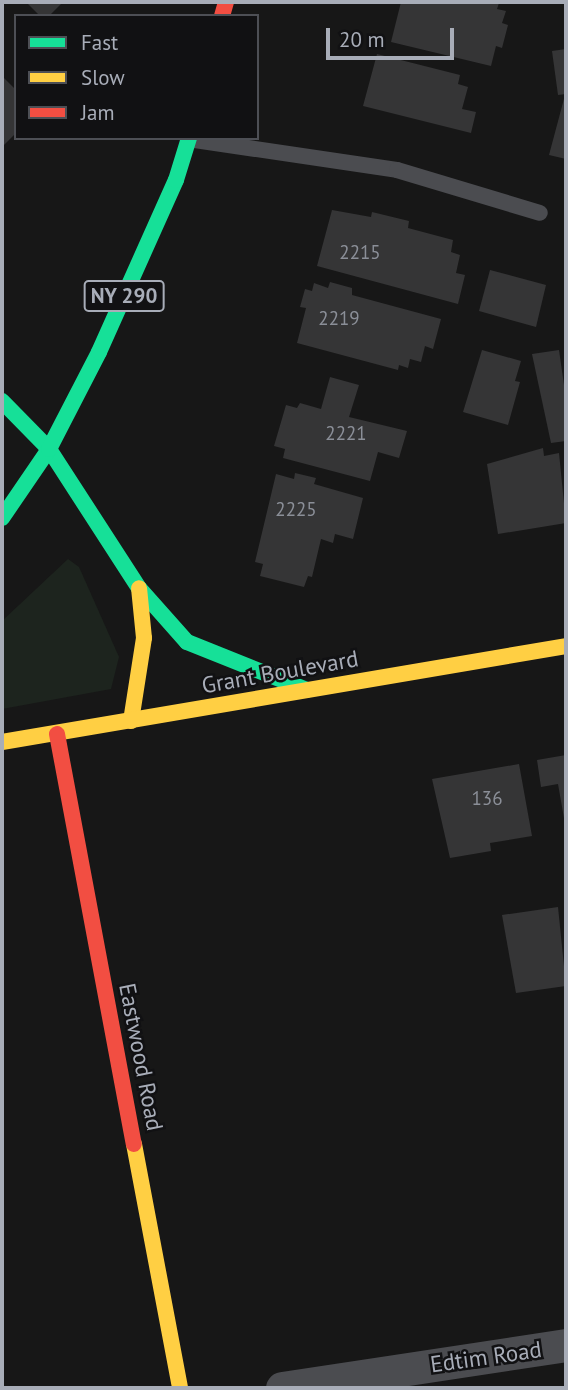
<!DOCTYPE html>
<html>
<head>
<meta charset="utf-8">
<style>
  body { margin:0 }
  #map { position:relative; width:568px; height:1390px; overflow:hidden; background:#171717; font-family:"PT Sans",sans-serif }
  div>[style] { position:absolute }
  .green>* { inset:0; background:#1d241e }
  .building>* { inset:0; background:#353536 }
  .lane>* { height:16px; margin:-8px; padding:0 8px; transform-origin:8px; border-radius:8px; background:#4b4c50 }
  .street>* { height:33px; margin:-16.5px; padding:0 16.5px; transform-origin:16.5px; border-radius:16.5px; background:#4b4c50 }
  .fast>* { height:16px; margin:-8px; padding:0 8px; transform-origin:8px; border-radius:8px; background:#16e098 }
  .slow>* { height:16px; margin:-8px; padding:0 8px; transform-origin:8px; border-radius:8px; background:#ffcf43 }
  .jam>* { height:16px; margin:-8px; padding:0 8px; transform-origin:8px; border-radius:8px; background:#f24e42 }
  span { translate:-50% -50%; white-space:nowrap; text-align:center; line-height:1.15; -webkit-text-stroke:5px #111113; paint-order:stroke }
  .number-label { font-size:19px; color:#8b8f98 }
  .number-label span { -webkit-text-stroke-width:0 }
  .shield-label span { padding:2px 5px; background:#111113; border:2px solid; border-radius:5px; -webkit-text-stroke-width:0 }
  .shield-label { font-size:21px; color:#a8adb8; font-weight:700 }
  .street-label { font-size:23px; color:#a8adb8 }
  .frame { position:absolute; inset:0; border:4px solid #a8adb8; pointer-events:none }
  .legend { position:absolute; left:14px; top:14px; width:245px; height:126px; box-sizing:border-box; background:#111113; border:2px solid #4d4f55; margin:0; padding:9px 12px; list-style:none; font-size:21px; color:#a8adb8 }
  .legend li { display:flex; align-items:center; gap:14px; height:35px }
  .legend b { width:35px; border:2px solid #4d4f55 }
  .scale { position:absolute; left:326px; top:28px; width:128px; height:32px; box-sizing:border-box; border:4px solid #a8adb8; border-top:0; padding-left:9px; font-size:21px; line-height:24px; white-space:nowrap; color:#a8adb8; -webkit-text-stroke:5px #111113; paint-order:stroke }
</style>
</head>
<body>
<div id="map">
  <div class="green">
    <i style="clip-path:polygon(68px 559px,79px 567px,119px 657px,111px 689px,2px 709px,2px 621px)"></i>
  </div>
  <div class="building">
    <i style="clip-path:polygon(26px 2px,63px 2px,49px 16px,40px 16px)"></i>
    <i style="clip-path:polygon(401px 2px,499px 3px,497px 9px,506px 11px,502px 23px,508px 25px,502px 48px,496px 46px,491px 66px,391px 42px)"></i>
    <i style="clip-path:polygon(566px 49px,566px 94px,558px 95px,552px 51px)"></i>
    <i style="clip-path:polygon(377px 54px,460px 75px,458px 84px,468px 87px,462px 109px,476px 112px,471px 133px,363px 106px)"></i>
    <i style="clip-path:polygon(2px 76px,16px 90px,16px 133px,2px 147px)"></i>
    <i style="clip-path:polygon(565px 95px,566px 95px,566px 159px,549px 155px)"></i>
    <i style="clip-path:polygon(332px 210px,371px 217px,372px 212px,409px 221px,408px 228px,453px 240px,451px 252px,460px 255px,456px 273px,465px 275px,458px 304px,317px 266px)"></i>
    <i style="clip-path:polygon(490px 270px,546px 285px,536px 327px,479px 311px)"></i>
    <i style="clip-path:polygon(330px 282px,352px 288px,352px 295px,441px 319px,433px 349px,425px 346px,421px 362px,410px 359px,408px 368px,399px 365px,398px 370px,297px 343px,306px 308px,300px 307px,305px 289px,312px 291px,314px 283px,328px 288px)"></i>
    <i style="clip-path:polygon(482px 350px,521px 361px,515px 381px,520px 382px,508px 425px,463px 412px)"></i>
    <i style="clip-path:polygon(559px 350px,566px 399px,566px 441px,551px 443px,532px 354px)"></i>
    <i style="clip-path:polygon(330px 377px,359px 385px,349px 417px,407px 431px,399px 458px,378px 452px,370px 481px,283px 458px,285px 449px,274px 446px,286px 405px,297px 408px,300px 403px,321px 409px)"></i>
    <i style="clip-path:polygon(543px 448px,544px 456px,559px 453px,566px 523px,498px 534px,487px 464px)"></i>
    <i style="clip-path:polygon(295px 473px,316px 478px,314px 484px,363px 498px,353px 539px,335px 534px,333px 543px,321px 539px,312px 577px,308px 576px,304px 587px,260px 576px,263px 564px,255px 562px,276px 474px,294px 479px)"></i>
    <i style="clip-path:polygon(566px 755px,566px 824px,565px 824px,558px 784px,541px 787px,537px 760px)"></i>
    <i style="clip-path:polygon(519px 764px,532px 836px,490px 843px,491px 851px,450px 858px,432px 779px)"></i>
    <i style="clip-path:polygon(558px 907px,566px 986px,516px 993px,502px 915px)"></i>
  </div>
  <div class="lane">
    <i style="left:188px;top:139px;width:211px;rotate:8.4deg"></i>
    <i style="left:397px;top:170px;width:149px;rotate:16.7deg"></i>
  </div>
  <div class="street">
    <i style="left:282px;top:1388px;width:287px;rotate:-8.6deg"></i>
  </div>
  <div class="fast">
    <i style="left:2px;top:401px;width:67px;rotate:45.6deg"></i>
    <i style="left:49px;top:449px;width:166px;rotate:57.1deg"></i>
    <i style="left:139px;top:588px;width:72px;rotate:48.4deg"></i>
    <i style="left:187px;top:642px;width:129px;rotate:21.8deg"></i>
    <i style="left:2px;top:518px;width:83px;rotate:-55.7deg"></i>
    <i style="left:49px;top:449px;width:109px;rotate:-62.7deg"></i>
    <i style="left:99px;top:352px;width:188px;rotate:-65.9deg"></i>
    <i style="left:176px;top:180px;width:44px;rotate:-72.8deg"></i>
  </div>
  <div class="slow">
    <i style="left:131px;top:721px;width:84px;rotate:-81.1deg"></i>
    <i style="left:144px;top:638px;width:50px;rotate:-95.7deg"></i>
    <i style="left:2px;top:742px;width:572px;rotate:-9.66deg"></i>
    <i style="left:134px;top:1144px;width:248px;rotate:79.3deg"></i>
  </div>
  <div class="jam">
    <i style="left:222px;top:16px;width:15px;rotate:-74deg"></i>
    <i style="left:57px;top:734px;width:417px;rotate:79.4deg"></i>
  </div>
  <div class="number-label">
    <span style="left:360px;top:253px">2215</span>
    <span style="left:339px;top:319px">2219</span>
    <span style="left:346px;top:434px">2221</span>
    <span style="left:296px;top:510px">2225</span>
    <span style="left:487px;top:799px">136</span>
  </div>
  <div class="shield-label">
    <span style="left:124px;top:296px">NY 290</span>
  </div>
  <div class="street-label">
    <span style="left:280px;top:672px;rotate:-10deg">Grant Boulevard</span>
    <span style="left:141px;top:1057px;rotate:79deg">Eastwood Road</span>
    <span style="left:486px;top:1357px;rotate:-8deg">Edtim Road</span>
  </div>
  <div class="frame"></div>
  <ul class="legend">
  <li><b style="height:9px;background:#16e098"></b>Fast</li>
  <li><b style="height:9px;background:#ffcf43"></b>Slow</li>
  <li><b style="height:9px;background:#f24e42"></b>Jam</li>
  </ul>
  <div class="scale">20 m</div>
</div>
</body>
</html>
